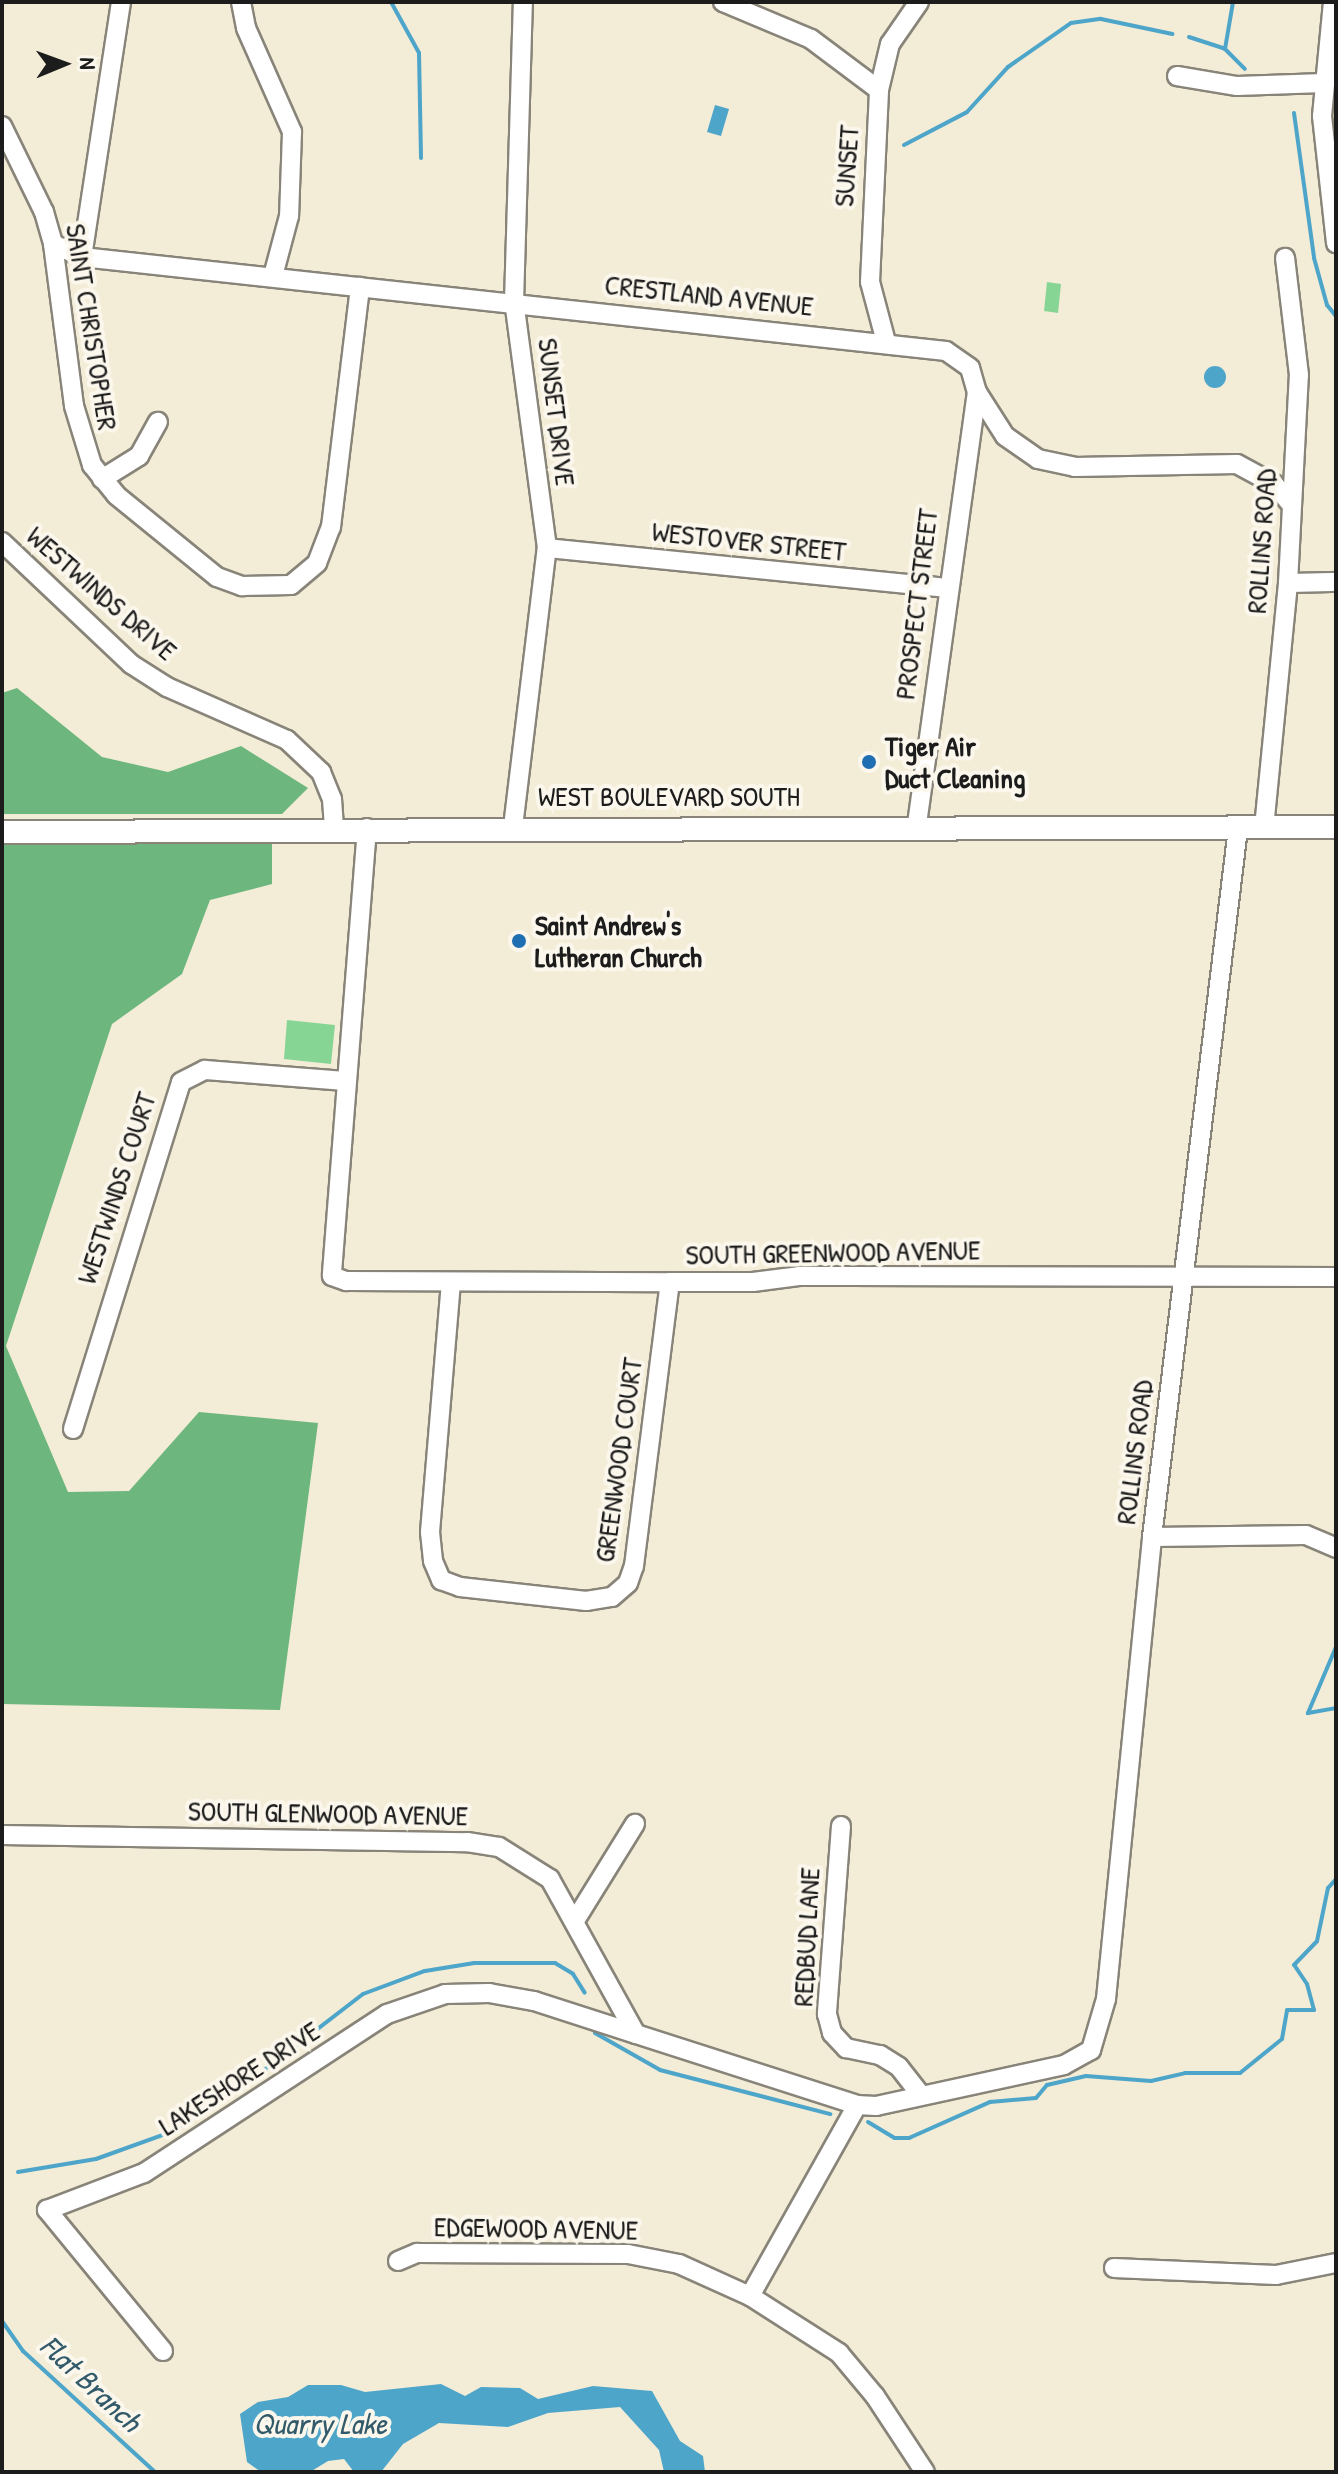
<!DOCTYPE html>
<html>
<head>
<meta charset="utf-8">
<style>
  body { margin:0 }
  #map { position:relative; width:1338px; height:2474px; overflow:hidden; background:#f3ecd6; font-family:"Patrick Hand",sans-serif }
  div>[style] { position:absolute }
  .green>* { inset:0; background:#87d594 }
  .forest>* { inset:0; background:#6db67e }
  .water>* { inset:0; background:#4da5ca }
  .round { border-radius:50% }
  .stream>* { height:4px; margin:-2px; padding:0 2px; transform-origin:2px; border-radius:2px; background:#4da5ca }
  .roads { filter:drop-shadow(2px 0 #888479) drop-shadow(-2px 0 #888479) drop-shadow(0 2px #888479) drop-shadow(0 -2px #888479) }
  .minor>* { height:18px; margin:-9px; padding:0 9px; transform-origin:9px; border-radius:9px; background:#fff }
  .major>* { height:22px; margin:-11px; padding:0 11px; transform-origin:11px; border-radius:11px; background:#fff }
  .dots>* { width:22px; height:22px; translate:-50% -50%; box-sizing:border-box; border:4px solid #fbf7ec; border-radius:50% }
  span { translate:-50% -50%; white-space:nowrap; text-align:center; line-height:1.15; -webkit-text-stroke:8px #fbf7ec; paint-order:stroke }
  .street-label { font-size:28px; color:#1c1c1c }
  .poi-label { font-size:28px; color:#1c1c1c; font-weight:700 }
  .left { translate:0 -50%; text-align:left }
  .water-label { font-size:30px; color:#325a6a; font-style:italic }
  .frame { position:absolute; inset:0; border:4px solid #1c1c1c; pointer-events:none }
  .north { position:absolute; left:24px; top:24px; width:80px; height:80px; -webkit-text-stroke:6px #fbf7ec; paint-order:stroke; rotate:89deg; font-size:22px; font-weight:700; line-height:32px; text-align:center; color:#1c1c1c }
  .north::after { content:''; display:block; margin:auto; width:28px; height:36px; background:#1c1c1c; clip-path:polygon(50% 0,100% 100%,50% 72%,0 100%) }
</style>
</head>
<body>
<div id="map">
  <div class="green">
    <i style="clip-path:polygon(1047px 282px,1061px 284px,1058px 313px,1044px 311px)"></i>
    <i style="clip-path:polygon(287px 1020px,335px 1025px,331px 1064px,284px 1059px)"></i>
  </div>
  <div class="forest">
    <i style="clip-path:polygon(17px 688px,102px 757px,168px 772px,241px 746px,308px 788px,282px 814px,2px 814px,2px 693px)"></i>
    <i style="clip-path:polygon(272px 843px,272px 884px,210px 900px,182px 974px,112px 1024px,6px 1346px,68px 1492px,129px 1491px,199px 1412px,318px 1423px,280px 1710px,2px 1704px,2px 845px)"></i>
  </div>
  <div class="water">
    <i style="clip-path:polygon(715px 105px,729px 109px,721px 136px,707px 132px)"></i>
    <i class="round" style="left:1204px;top:366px;width:22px;height:22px"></i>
    <i style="clip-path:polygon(441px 2384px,465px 2396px,481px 2387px,520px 2388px,538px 2399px,593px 2386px,652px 2391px,680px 2441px,703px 2456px,705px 2472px,664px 2472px,659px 2450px,620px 2407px,548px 2413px,508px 2427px,439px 2423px,403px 2444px,381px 2472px,354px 2472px,344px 2459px,328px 2461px,310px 2472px,261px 2472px,247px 2462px,240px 2414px,258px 2402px,288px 2397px,308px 2385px,341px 2385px,365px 2392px)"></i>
  </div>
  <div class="stream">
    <i style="left:391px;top:2px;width:58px;rotate:61.2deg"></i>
    <i style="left:419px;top:53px;width:105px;rotate:88.9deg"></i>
    <i style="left:1189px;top:37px;width:38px;rotate:18deg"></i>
    <i style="left:1225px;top:49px;width:48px;rotate:-80.3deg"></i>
    <i style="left:1225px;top:49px;width:28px;rotate:45deg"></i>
    <i style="left:1294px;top:113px;width:146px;rotate:82.1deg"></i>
    <i style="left:1314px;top:258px;width:49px;rotate:74.5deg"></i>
    <i style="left:1327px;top:305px;width:14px;rotate:51deg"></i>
    <i style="left:904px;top:145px;width:71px;rotate:-27.6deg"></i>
    <i style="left:967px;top:112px;width:61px;rotate:-47.7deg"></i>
    <i style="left:1008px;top:67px;width:77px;rotate:-34.9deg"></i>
    <i style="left:1071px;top:23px;width:30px;rotate:-8deg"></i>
    <i style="left:1101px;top:19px;width:73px;rotate:11.9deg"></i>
    <i style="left:1336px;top:1647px;width:72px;rotate:113deg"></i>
    <i style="left:1308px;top:1713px;width:28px;rotate:-10deg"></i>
    <i style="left:595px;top:2033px;width:75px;rotate:29.6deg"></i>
    <i style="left:660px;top:2070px;width:176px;rotate:14.5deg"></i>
    <i style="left:868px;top:2122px;width:31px;rotate:31deg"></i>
    <i style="left:895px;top:2138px;width:14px"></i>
    <i style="left:909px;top:2138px;width:89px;rotate:-24deg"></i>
    <i style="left:990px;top:2102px;width:46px;rotate:-5deg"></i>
    <i style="left:1036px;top:2098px;width:17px;rotate:-50deg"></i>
    <i style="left:1047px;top:2085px;width:40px;rotate:-13deg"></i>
    <i style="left:1086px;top:2076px;width:65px;rotate:4.4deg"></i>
    <i style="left:1151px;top:2081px;width:35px;rotate:-13deg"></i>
    <i style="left:1185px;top:2073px;width:55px"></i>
    <i style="left:1240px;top:2073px;width:54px;rotate:-39deg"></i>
    <i style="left:1282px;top:2039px;width:29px;rotate:-80deg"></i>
    <i style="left:1287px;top:2010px;width:27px"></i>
    <i style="left:1314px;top:2010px;width:27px;rotate:-105deg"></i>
    <i style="left:1307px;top:1984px;width:23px;rotate:-124deg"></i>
    <i style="left:1294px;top:1965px;width:33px;rotate:-46deg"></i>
    <i style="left:1317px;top:1941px;width:54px;rotate:-78.3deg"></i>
    <i style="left:1328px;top:1888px;width:12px;rotate:-48deg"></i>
    <i style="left:18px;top:2172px;width:79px;rotate:-9.5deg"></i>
    <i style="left:96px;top:2159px;width:80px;rotate:-19.8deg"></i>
    <i style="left:171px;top:2132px;width:94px;rotate:-32.8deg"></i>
    <i style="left:250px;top:2081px;width:143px;rotate:-37.6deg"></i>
    <i style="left:363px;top:1994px;width:66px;rotate:-20.4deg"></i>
    <i style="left:425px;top:1971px;width:50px;rotate:-9.3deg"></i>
    <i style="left:474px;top:1963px;width:81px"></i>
    <i style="left:555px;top:1963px;width:21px;rotate:31deg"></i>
    <i style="left:573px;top:1974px;width:22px;rotate:58deg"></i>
    <i style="left:2px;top:2321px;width:37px;rotate:55deg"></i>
    <i style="left:23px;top:2351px;width:179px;rotate:42.5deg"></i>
  </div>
  <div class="roads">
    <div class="minor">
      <i style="left:241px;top:2px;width:26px;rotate:79deg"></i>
      <i style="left:246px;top:28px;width:114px;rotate:66.1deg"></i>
      <i style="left:292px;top:132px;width:84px;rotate:92deg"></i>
      <i style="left:289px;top:216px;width:62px;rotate:104.9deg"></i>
      <i style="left:723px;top:2px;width:95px;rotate:22.8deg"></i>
      <i style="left:811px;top:39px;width:85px;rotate:36.9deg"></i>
      <i style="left:1333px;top:2px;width:115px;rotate:95.5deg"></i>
      <i style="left:1322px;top:116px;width:128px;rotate:83.7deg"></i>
      <i style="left:1177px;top:76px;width:61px;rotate:9.5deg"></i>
      <i style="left:1237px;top:86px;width:87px;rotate:-2deg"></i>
      <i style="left:2px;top:126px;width:96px;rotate:64deg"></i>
      <i style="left:44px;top:212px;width:33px;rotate:74deg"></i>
      <i style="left:53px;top:244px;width:163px;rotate:82.6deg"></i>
      <i style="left:74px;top:406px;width:62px;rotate:73deg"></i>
      <i style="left:92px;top:465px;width:38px;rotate:51deg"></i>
      <i style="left:116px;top:495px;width:130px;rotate:39.1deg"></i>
      <i style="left:217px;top:577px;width:27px;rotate:20deg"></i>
      <i style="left:242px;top:586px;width:49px;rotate:-1.2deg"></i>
      <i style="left:291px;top:585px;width:34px;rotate:-40deg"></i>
      <i style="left:317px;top:563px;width:39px;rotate:-69deg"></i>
      <i style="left:331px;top:527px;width:242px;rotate:-83.1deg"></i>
      <i style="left:53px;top:244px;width:32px;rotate:24deg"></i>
      <i style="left:82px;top:257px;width:869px;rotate:6.21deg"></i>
      <i style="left:946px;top:351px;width:29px;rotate:35deg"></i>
      <i style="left:970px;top:368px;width:25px;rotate:74deg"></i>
      <i style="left:977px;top:392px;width:52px;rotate:57.5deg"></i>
      <i style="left:1005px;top:436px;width:40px;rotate:34.9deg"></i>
      <i style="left:1038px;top:459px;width:38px;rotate:12deg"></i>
      <i style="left:1075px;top:467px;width:162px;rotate:-1.1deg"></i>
      <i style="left:1237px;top:464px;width:42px;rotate:28.4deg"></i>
      <i style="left:1274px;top:484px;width:26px;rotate:50deg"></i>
      <i style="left:82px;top:257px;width:258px;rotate:-81.3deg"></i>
      <i style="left:886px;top:342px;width:62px;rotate:-104.9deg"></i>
      <i style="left:870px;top:282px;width:192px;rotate:-87.3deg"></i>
      <i style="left:879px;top:90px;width:47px;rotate:-76.6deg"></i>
      <i style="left:890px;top:44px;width:51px;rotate:-55.4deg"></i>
      <i style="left:102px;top:479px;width:44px;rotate:-31.9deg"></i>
      <i style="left:139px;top:456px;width:39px;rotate:-61deg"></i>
      <i style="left:2px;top:542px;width:178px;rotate:43.4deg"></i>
      <i style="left:131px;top:664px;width:43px;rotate:32.6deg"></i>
      <i style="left:167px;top:687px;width:131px;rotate:23.8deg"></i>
      <i style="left:287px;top:740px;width:47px;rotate:43.3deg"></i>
      <i style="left:321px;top:772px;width:29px;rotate:68deg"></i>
      <i style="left:332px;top:799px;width:29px;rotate:86deg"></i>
      <i style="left:547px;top:548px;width:401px;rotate:5.7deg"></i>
      <i style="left:1288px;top:583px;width:48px;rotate:-1.2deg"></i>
      <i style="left:917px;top:824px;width:436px;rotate:-82.1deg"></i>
      <i style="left:513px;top:827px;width:281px;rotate:-83.1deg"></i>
      <i style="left:547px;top:548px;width:248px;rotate:-97.6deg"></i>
      <i style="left:514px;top:302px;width:300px;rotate:-88.3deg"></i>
      <i style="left:367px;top:828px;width:449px;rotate:94.5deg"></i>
      <i style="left:332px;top:1276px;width:15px;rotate:20deg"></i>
      <i style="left:346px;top:1281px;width:324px;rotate:0.2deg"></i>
      <i style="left:670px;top:1282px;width:83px"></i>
      <i style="left:753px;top:1282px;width:46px;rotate:-7.4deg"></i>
      <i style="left:799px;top:1276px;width:537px;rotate:0.11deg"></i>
      <i style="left:1264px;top:828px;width:246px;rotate:-84.4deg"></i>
      <i style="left:1288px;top:583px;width:208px;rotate:-87deg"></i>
      <i style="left:1299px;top:375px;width:118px;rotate:-96.8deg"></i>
      <i style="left:451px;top:1282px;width:251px;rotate:94.8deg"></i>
      <i style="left:430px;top:1532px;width:29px;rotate:84deg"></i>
      <i style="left:433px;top:1561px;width:21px;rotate:67deg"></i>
      <i style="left:441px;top:1580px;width:20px;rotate:20deg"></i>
      <i style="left:460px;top:1587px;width:127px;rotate:6.3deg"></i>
      <i style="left:586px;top:1601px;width:26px;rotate:-9deg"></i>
      <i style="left:612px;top:1597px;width:21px;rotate:-41deg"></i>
      <i style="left:628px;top:1583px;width:18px;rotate:-71deg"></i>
      <i style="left:634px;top:1566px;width:286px;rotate:-82.8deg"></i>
      <i style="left:73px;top:1429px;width:363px;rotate:-72.7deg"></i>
      <i style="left:181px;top:1082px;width:27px;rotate:-27deg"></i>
      <i style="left:205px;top:1070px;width:141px;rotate:4.5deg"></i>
      <i style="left:1152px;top:1537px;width:154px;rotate:-0.7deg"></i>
      <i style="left:1306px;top:1535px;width:33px;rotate:23deg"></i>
      <i style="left:841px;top:1826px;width:189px;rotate:94.3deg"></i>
      <i style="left:827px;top:2014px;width:20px;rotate:75deg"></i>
      <i style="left:832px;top:2033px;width:21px;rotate:47deg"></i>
      <i style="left:846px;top:2048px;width:35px;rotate:12deg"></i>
      <i style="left:880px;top:2055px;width:22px;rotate:32deg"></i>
      <i style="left:899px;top:2067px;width:36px;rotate:52deg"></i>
      <i style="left:2px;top:1835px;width:465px;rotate:0.9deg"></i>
      <i style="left:467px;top:1842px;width:32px;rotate:9deg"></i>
      <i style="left:499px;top:1847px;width:60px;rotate:32.1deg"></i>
      <i style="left:550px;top:1879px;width:177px;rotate:61deg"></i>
      <i style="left:636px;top:2034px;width:232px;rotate:17.8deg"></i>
      <i style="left:857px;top:2105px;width:19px;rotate:3deg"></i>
      <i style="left:876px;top:2106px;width:192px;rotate:-12.3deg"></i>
      <i style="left:1064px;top:2065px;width:31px;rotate:-29deg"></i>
      <i style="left:1091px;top:2050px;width:53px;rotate:-73.6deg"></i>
      <i style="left:1106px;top:1999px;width:464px;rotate:-84.3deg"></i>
      <i style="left:1152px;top:1537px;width:714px;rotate:-83.08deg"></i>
      <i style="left:576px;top:1919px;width:112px;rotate:-58.2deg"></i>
      <i style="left:398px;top:2261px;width:21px;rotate:-23deg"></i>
      <i style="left:417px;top:2253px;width:211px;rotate:0.3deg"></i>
      <i style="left:628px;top:2254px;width:52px;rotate:11.1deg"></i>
      <i style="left:679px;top:2264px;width:78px;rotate:24.3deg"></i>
      <i style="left:750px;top:2296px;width:106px;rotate:32.6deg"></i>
      <i style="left:839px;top:2353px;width:56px;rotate:50.1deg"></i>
      <i style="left:875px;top:2396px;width:91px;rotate:56.7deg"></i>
      <i style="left:1114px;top:2268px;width:162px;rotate:2.5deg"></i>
      <i style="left:1276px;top:2275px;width:61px;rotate:-11.3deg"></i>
      <i style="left:750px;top:2296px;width:219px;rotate:-60.7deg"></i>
      <i style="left:163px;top:2351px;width:183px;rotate:-129.4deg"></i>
      <i style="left:47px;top:2210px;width:104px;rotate:-20.9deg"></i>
      <i style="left:144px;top:2173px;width:290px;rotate:-33.2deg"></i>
      <i style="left:387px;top:2014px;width:61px;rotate:-19deg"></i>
      <i style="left:445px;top:1994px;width:44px;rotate:-1.3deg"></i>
      <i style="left:489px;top:1993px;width:46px;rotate:10.1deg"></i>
      <i style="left:534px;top:2001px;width:107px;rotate:17.9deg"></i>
    </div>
    <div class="major">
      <i style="left:2px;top:832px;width:1334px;rotate:-0.21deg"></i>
    </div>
  </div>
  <div class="dots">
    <i style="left:869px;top:762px;background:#1f6fb2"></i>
    <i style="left:519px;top:941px;background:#1f6fb2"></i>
  </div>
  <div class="street-label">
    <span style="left:846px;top:166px;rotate:-86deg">SUNSET</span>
    <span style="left:709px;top:295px;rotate:6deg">CRESTLAND AVENUE</span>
    <span style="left:92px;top:327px;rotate:81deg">SAINT CHRISTOPHER</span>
    <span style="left:557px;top:412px;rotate:83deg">SUNSET DRIVE</span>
    <span style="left:749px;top:541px;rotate:6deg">WESTOVER STREET</span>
    <span style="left:1261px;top:541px;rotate:-86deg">ROLLINS ROAD</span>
    <span style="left:102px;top:593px;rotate:41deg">WESTWINDS DRIVE</span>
    <span style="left:916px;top:604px;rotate:-83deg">PROSPECT STREET</span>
    <span style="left:669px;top:796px">WEST BOULEVARD SOUTH</span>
    <span style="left:116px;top:1188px;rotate:-72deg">WESTWINDS COURT</span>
    <span style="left:833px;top:1252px;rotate:-1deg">SOUTH GREENWOOD AVENUE</span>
    <span style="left:1134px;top:1452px;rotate:-83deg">ROLLINS ROAD</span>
    <span style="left:618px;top:1460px;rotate:-82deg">GREENWOOD COURT</span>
    <span style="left:328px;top:1813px;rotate:1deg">SOUTH GLENWOOD AVENUE</span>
    <span style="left:806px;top:1937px;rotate:-87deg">REDBUD LANE</span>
    <span style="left:239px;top:2078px;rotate:-33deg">LAKESHORE DRIVE</span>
    <span style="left:536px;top:2228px;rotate:1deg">EDGEWOOD AVENUE</span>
  </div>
  <div class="poi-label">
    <span class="left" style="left:885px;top:762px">Tiger Air<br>Duct Cleaning</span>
    <span class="left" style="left:535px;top:941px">Saint Andrew's<br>Lutheran Church</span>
  </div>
  <div class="water-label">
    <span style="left:91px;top:2383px;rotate:43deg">Flat Branch</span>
    <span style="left:320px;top:2423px">Quarry Lake</span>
  </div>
  <div class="frame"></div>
  <div class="north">N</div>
</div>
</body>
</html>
